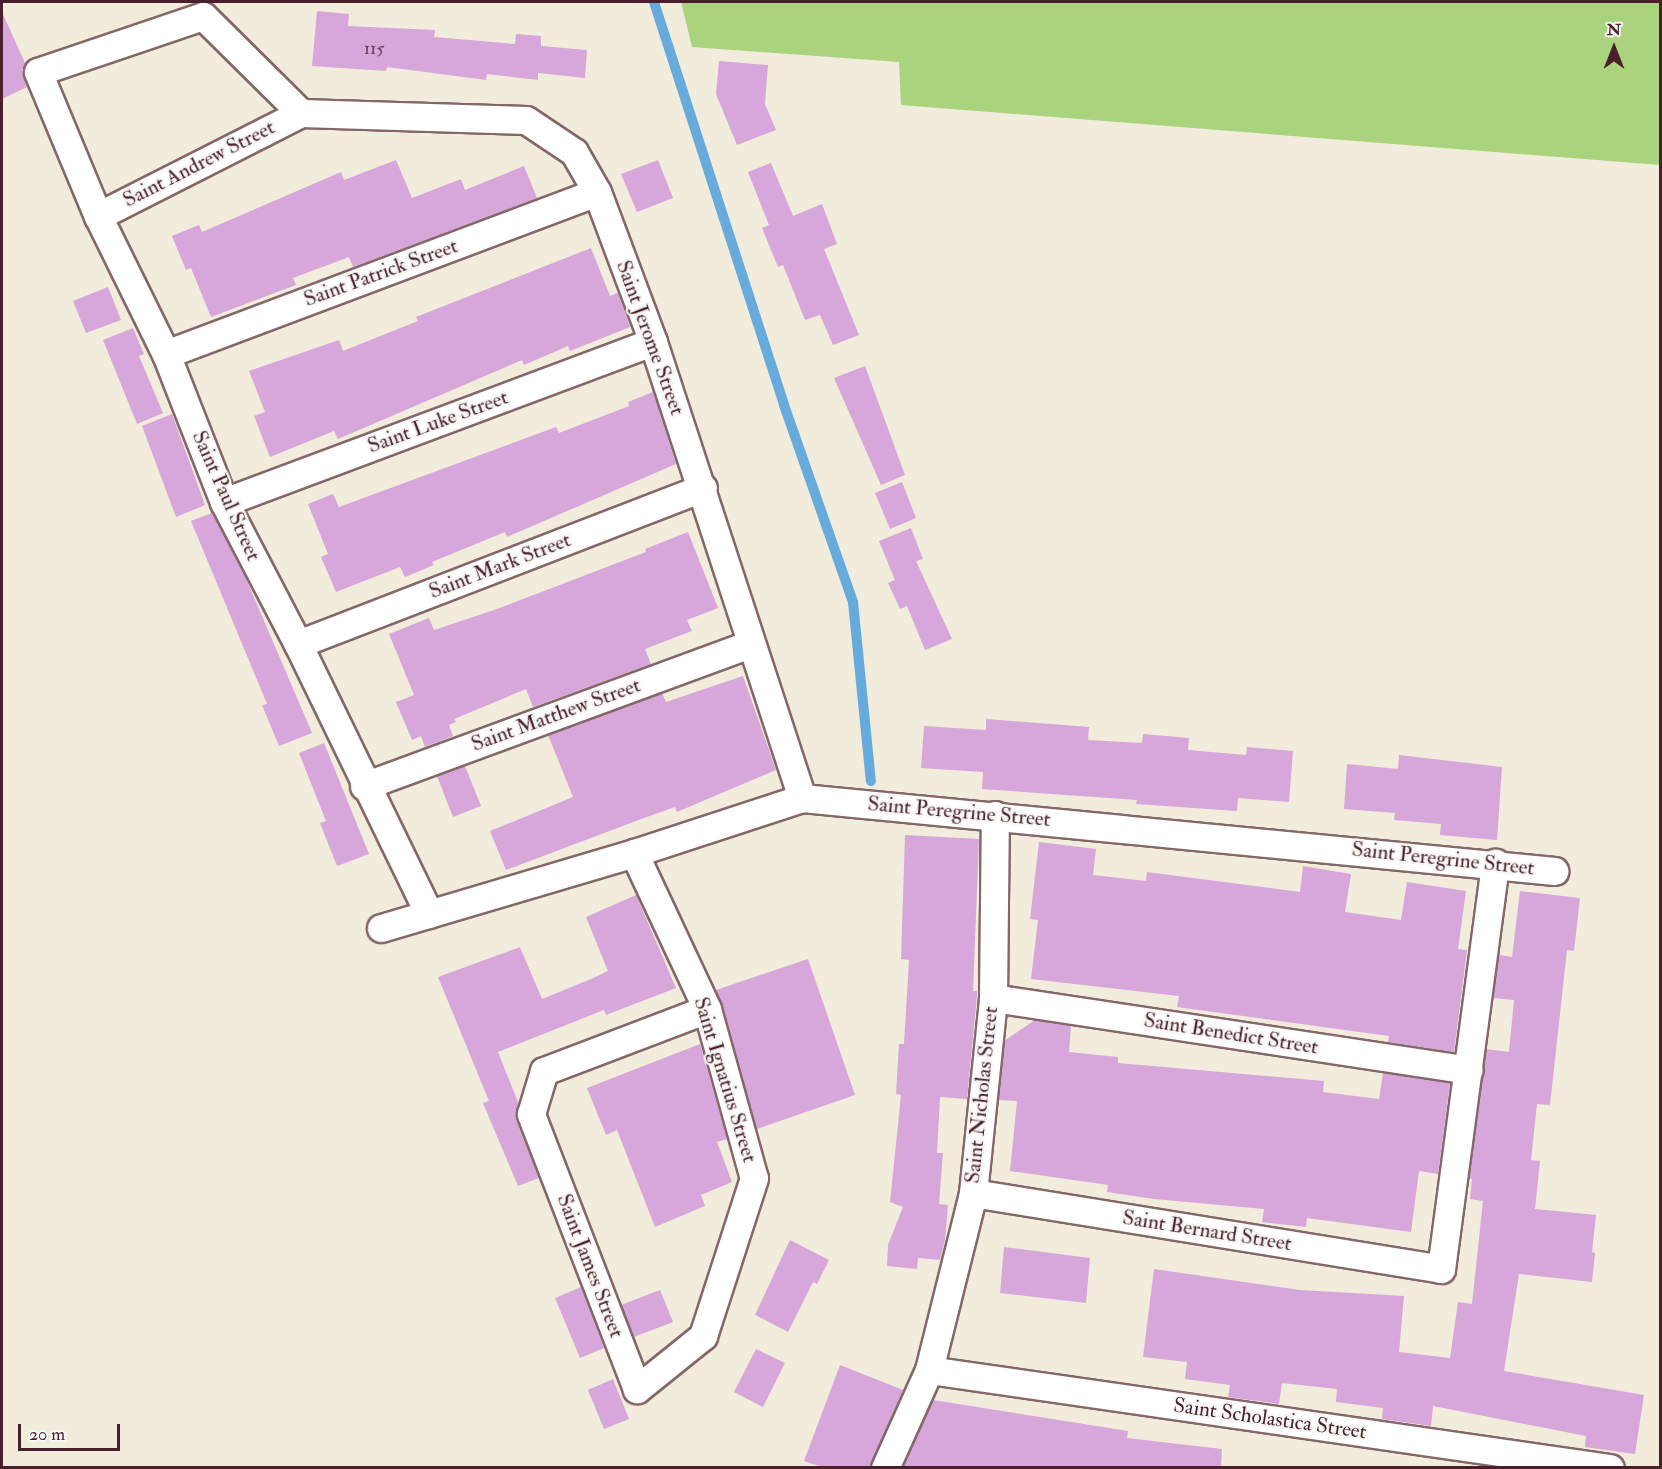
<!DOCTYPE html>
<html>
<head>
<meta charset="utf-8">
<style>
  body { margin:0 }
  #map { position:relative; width:1662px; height:1469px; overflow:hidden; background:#f1ecdb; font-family:"IM FELL Double Pica",serif }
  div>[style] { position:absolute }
  .green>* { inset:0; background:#aad37e }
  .stream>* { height:10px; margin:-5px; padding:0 5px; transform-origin:5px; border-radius:5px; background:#67aadc }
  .building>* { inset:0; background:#d7a6da }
  .roads { filter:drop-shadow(2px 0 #846769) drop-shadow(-2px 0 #846769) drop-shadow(0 2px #846769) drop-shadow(0 -2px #846769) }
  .street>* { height:27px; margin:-13.5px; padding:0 13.5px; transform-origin:13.5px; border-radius:13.5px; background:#fff }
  span { translate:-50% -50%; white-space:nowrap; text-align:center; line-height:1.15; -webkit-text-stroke:4.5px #f6f6f2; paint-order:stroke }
  .number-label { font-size:18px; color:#6d4157 }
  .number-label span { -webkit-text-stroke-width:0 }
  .street-label { font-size:21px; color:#4a1f2b }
  .frame { position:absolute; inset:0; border:3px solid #4a1f2b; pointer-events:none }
  .north { position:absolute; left:1584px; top:18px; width:60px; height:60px; -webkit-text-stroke:4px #f6f6f2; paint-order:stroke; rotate:0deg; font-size:16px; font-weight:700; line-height:24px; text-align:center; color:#4a1f2b }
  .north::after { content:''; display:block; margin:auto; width:21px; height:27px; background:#4a1f2b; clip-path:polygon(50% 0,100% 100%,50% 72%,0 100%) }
  .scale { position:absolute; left:18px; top:1424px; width:102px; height:27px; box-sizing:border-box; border:3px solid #4a1f2b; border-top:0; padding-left:8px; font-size:18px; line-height:21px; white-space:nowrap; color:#4a1f2b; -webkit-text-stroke:4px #f6f6f2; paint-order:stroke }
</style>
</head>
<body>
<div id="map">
  <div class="green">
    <i style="clip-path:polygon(681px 2px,1660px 2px,1660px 165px,901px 105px,899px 62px,692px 47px)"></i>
  </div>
  <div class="stream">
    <i style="left:654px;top:2px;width:423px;rotate:72.1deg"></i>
    <i style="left:784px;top:405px;width:209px;rotate:70.7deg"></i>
    <i style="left:853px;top:602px;width:180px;rotate:84.3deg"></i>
  </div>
  <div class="building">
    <i style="clip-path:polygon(317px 11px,349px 14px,348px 26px,435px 30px,434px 37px,515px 44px,516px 34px,541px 36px,541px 46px,587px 50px,585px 78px,538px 73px,538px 80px,487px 74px,486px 80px,387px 67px,386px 71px,312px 66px)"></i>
    <i style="clip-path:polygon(2px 12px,25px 63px,22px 70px,27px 87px,2px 99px)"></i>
    <i style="clip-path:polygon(719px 61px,768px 65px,765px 104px,776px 130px,737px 145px,716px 94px)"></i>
    <i style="clip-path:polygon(396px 160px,412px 198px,461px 179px,465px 190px,524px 166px,537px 198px,353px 267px,349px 257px,293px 278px,296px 285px,211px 317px,191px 268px,186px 270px,172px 236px,199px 225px,202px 232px,341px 172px,344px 180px)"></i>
    <i style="clip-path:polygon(658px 160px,673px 198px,637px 212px,621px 174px)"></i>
    <i style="clip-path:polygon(771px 163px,793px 216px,822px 204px,837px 244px,824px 249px,859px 335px,833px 345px,820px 315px,805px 320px,783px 265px,778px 267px,762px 228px,769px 225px,748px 172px)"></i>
    <i style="clip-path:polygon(591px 248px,610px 296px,618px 293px,630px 327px,570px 351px,568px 346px,524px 365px,522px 360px,338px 439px,334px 431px,270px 457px,254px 416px,265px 412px,249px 371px,339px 340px,343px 351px,418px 321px,416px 317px)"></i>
    <i style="clip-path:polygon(108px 287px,121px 320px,86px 333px,73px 301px)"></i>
    <i style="clip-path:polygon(133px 328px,144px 354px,139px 356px,163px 413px,137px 424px,103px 340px)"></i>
    <i style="clip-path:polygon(865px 366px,905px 475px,881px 485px,834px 378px)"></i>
    <i style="clip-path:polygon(653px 392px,676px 464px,507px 537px,505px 532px,432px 562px,434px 565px,405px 577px,400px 567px,336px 592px,321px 557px,328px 554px,308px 504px,333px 494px,339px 507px,556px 427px,559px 433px,629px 406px,628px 402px)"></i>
    <i style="clip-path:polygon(172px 414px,205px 505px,176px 517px,142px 426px)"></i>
    <i style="clip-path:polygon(902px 482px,916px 518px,890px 529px,875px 493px)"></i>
    <i style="clip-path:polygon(212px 513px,247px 581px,312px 733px,279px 746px,262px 705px,267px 704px,191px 521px)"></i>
    <i style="clip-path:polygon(911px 528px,923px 559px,916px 561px,952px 639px,925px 650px,907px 606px,900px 609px,888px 583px,895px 580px,879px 541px)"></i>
    <i style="clip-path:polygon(688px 532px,718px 608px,687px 620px,692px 631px,645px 649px,651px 664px,533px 707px,526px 689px,454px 719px,456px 722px,449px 725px,453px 736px,425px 747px,421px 736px,412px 740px,396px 702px,414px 695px,389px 634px,429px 618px,434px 630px,494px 610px,646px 552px,645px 549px)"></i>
    <i style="clip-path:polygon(743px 676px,776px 770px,677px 812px,675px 807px,644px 818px,506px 870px,490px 831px,573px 797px,548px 735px,662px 693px,666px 702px)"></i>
    <i style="clip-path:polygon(986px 719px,1089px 727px,1088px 740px,1142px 743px,1143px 734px,1189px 738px,1188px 750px,1246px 755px,1247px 747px,1293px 751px,1289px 802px,1238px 798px,1237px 811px,1136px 804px,1137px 800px,982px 789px,983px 772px,921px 768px,924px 726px,986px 730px)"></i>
    <i style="clip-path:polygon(324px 743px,369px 854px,337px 866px,320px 823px,326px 821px,299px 753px)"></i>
    <i style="clip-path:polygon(1399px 755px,1502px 767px,1497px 840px,1440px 835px,1441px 824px,1394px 820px,1395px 813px,1344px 809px,1347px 764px,1398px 769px)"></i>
    <i style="clip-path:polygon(465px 766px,481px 806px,453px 817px,437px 776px)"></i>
    <i style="clip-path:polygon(905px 835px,979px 839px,973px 991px,977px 991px,977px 996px,967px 1099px,940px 1097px,937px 1153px,943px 1153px,939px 1204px,948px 1205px,945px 1240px,940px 1260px,918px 1258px,917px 1269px,887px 1266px,888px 1245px,903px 1207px,890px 1202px,901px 1095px,896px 1094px,899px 1044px,904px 1044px,909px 960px,901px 959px)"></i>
    <i style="clip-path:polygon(1039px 842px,1096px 849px,1093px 875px,1146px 881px,1147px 872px,1300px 892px,1303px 866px,1351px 874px,1345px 912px,1401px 920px,1407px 882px,1466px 891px,1458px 949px,1467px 950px,1454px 1052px,1388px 1042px,1389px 1036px,1177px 1007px,1179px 996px,1031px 979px,1038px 920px,1030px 919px)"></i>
    <i style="clip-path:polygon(1520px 891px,1580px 898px,1574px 951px,1567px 950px,1550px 1105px,1537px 1104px,1531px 1160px,1540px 1161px,1535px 1209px,1596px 1215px,1592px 1252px,1595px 1253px,1592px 1282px,1519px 1274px,1504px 1371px,1644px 1395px,1635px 1454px,1585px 1447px,1586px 1436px,1433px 1406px,1431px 1426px,1382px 1419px,1383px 1408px,1336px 1402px,1337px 1389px,1282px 1383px,1279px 1404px,1228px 1397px,1230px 1385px,1185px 1379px,1187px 1362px,1143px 1357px,1154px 1269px,1300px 1290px,1404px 1296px,1399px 1352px,1450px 1358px,1458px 1302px,1472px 1304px,1483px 1201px,1470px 1199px,1472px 1179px,1469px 1178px,1486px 1049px,1509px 1052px,1514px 1000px,1493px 998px,1499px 955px,1512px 957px)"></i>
    <i style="clip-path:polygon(636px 895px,676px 988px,606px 1015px,604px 1010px,498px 1052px,518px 1102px,516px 1120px,539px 1178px,518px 1186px,483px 1103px,489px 1101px,438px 977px,520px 947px,542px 999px,591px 979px,608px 971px,586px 917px)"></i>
    <i style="clip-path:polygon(808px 959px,855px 1095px,757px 1129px,716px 990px)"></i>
    <i style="clip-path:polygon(1035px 1020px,1071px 1026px,1069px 1052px,1118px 1057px,1118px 1063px,1324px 1081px,1323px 1092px,1379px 1099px,1383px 1073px,1450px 1083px,1438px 1174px,1419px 1171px,1411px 1232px,1307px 1218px,1306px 1227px,1262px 1222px,1264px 1209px,1154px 1199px,1107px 1192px,1108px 1185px,1010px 1171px,1017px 1101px,998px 1100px,1004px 1041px)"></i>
    <i style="clip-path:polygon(700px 1044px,727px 1139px,717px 1142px,732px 1182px,701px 1195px,705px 1206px,655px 1227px,617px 1130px,606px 1135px,587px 1088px)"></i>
    <i style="clip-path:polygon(790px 1240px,829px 1260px,817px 1284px,813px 1282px,788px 1332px,755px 1315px)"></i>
    <i style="clip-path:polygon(1004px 1247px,1090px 1258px,1086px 1303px,1000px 1293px)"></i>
    <i style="clip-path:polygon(581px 1287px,604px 1348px,580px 1358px,555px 1298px)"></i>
    <i style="clip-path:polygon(660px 1290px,673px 1322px,634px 1337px,621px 1305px)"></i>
    <i style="clip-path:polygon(756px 1349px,785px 1363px,763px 1407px,734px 1392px)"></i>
    <i style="clip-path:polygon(840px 1365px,903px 1390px,870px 1467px,822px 1467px,804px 1461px)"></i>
    <i style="clip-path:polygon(613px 1379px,629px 1419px,604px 1429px,588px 1390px)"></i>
    <i style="clip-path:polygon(933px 1400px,1128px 1431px,1127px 1438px,1222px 1449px,1221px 1467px,902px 1467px)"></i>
  </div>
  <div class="roads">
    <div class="street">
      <i style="left:301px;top:113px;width:138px;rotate:-135.3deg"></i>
      <i style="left:203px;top:16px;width:174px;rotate:161.3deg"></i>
      <i style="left:38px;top:72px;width:156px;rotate:67.4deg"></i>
      <i style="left:98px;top:216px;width:154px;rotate:63.8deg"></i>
      <i style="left:166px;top:354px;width:159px;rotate:68.6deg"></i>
      <i style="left:224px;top:502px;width:160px;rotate:62.5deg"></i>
      <i style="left:298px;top:644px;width:300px;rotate:64.1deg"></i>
      <i style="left:98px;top:216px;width:228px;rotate:-26.9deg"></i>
      <i style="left:301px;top:113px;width:225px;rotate:1.8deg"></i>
      <i style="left:526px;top:120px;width:58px;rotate:33.7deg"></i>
      <i style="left:574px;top:152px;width:46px;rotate:60.1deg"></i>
      <i style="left:597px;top:192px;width:160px;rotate:69.5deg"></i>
      <i style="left:653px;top:342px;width:480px;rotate:71.9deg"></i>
      <i style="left:166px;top:354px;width:460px;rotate:-20.6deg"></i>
      <i style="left:224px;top:502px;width:458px;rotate:-20.5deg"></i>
      <i style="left:298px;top:644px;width:434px;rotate:-21.1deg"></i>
      <i style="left:364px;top:786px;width:409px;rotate:-20.2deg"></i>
      <i style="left:634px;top:853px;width:172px;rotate:64.9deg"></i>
      <i style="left:707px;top:1009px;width:175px;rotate:74.5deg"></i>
      <i style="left:754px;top:1178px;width:166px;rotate:107.9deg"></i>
      <i style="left:703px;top:1336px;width:85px;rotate:141.2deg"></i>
      <i style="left:637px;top:1389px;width:295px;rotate:-111.1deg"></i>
      <i style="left:531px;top:1114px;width:45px;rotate:-73.2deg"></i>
      <i style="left:544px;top:1071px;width:174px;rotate:-20.8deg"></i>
      <i style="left:381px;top:928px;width:264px;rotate:-16.5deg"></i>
      <i style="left:634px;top:853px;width:177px;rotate:-18.1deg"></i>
      <i style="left:802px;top:798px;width:756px;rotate:5.54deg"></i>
      <i style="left:993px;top:998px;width:481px;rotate:8.6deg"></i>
      <i style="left:973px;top:1193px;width:474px;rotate:9.2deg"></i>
      <i style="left:1441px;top:1269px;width:410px;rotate:-82.4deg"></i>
      <i style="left:929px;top:1370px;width:688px;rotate:8.19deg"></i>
      <i style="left:885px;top:1468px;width:107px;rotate:-65.8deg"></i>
      <i style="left:929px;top:1370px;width:182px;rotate:-76deg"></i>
      <i style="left:973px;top:1193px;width:196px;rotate:-84.1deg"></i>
      <i style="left:993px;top:998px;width:183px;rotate:-89.4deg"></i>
    </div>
  </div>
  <div class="number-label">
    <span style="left:374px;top:49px">115</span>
  </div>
  <div class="street-label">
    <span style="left:199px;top:164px;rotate:-27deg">Saint Andrew Street</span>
    <span style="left:381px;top:273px;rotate:-20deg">Saint Patrick Street</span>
    <span style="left:650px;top:338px;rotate:70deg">Saint Jerome Street</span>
    <span style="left:438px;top:422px;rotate:-20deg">Saint Luke Street</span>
    <span style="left:226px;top:496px;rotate:66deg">Saint Paul Street</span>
    <span style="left:500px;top:566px;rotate:-21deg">Saint Mark Street</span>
    <span style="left:556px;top:715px;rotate:-20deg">Saint Matthew Street</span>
    <span style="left:959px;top:812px;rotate:5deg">Saint Peregrine Street</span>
    <span style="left:1443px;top:859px;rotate:6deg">Saint Peregrine Street</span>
    <span style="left:1231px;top:1034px;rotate:9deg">Saint Benedict Street</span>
    <span style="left:725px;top:1080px;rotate:73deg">Saint Ignatius Street</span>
    <span style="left:982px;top:1095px;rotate:-84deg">Saint Nicholas Street</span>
    <span style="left:1207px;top:1231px;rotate:9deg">Saint Bernard Street</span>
    <span style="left:590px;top:1266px;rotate:69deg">Saint James Street</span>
    <span style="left:1270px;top:1419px;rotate:8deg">Saint Scholastica Street</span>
  </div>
  <div class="frame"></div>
  <div class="north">N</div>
  <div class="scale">20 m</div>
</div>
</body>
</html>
